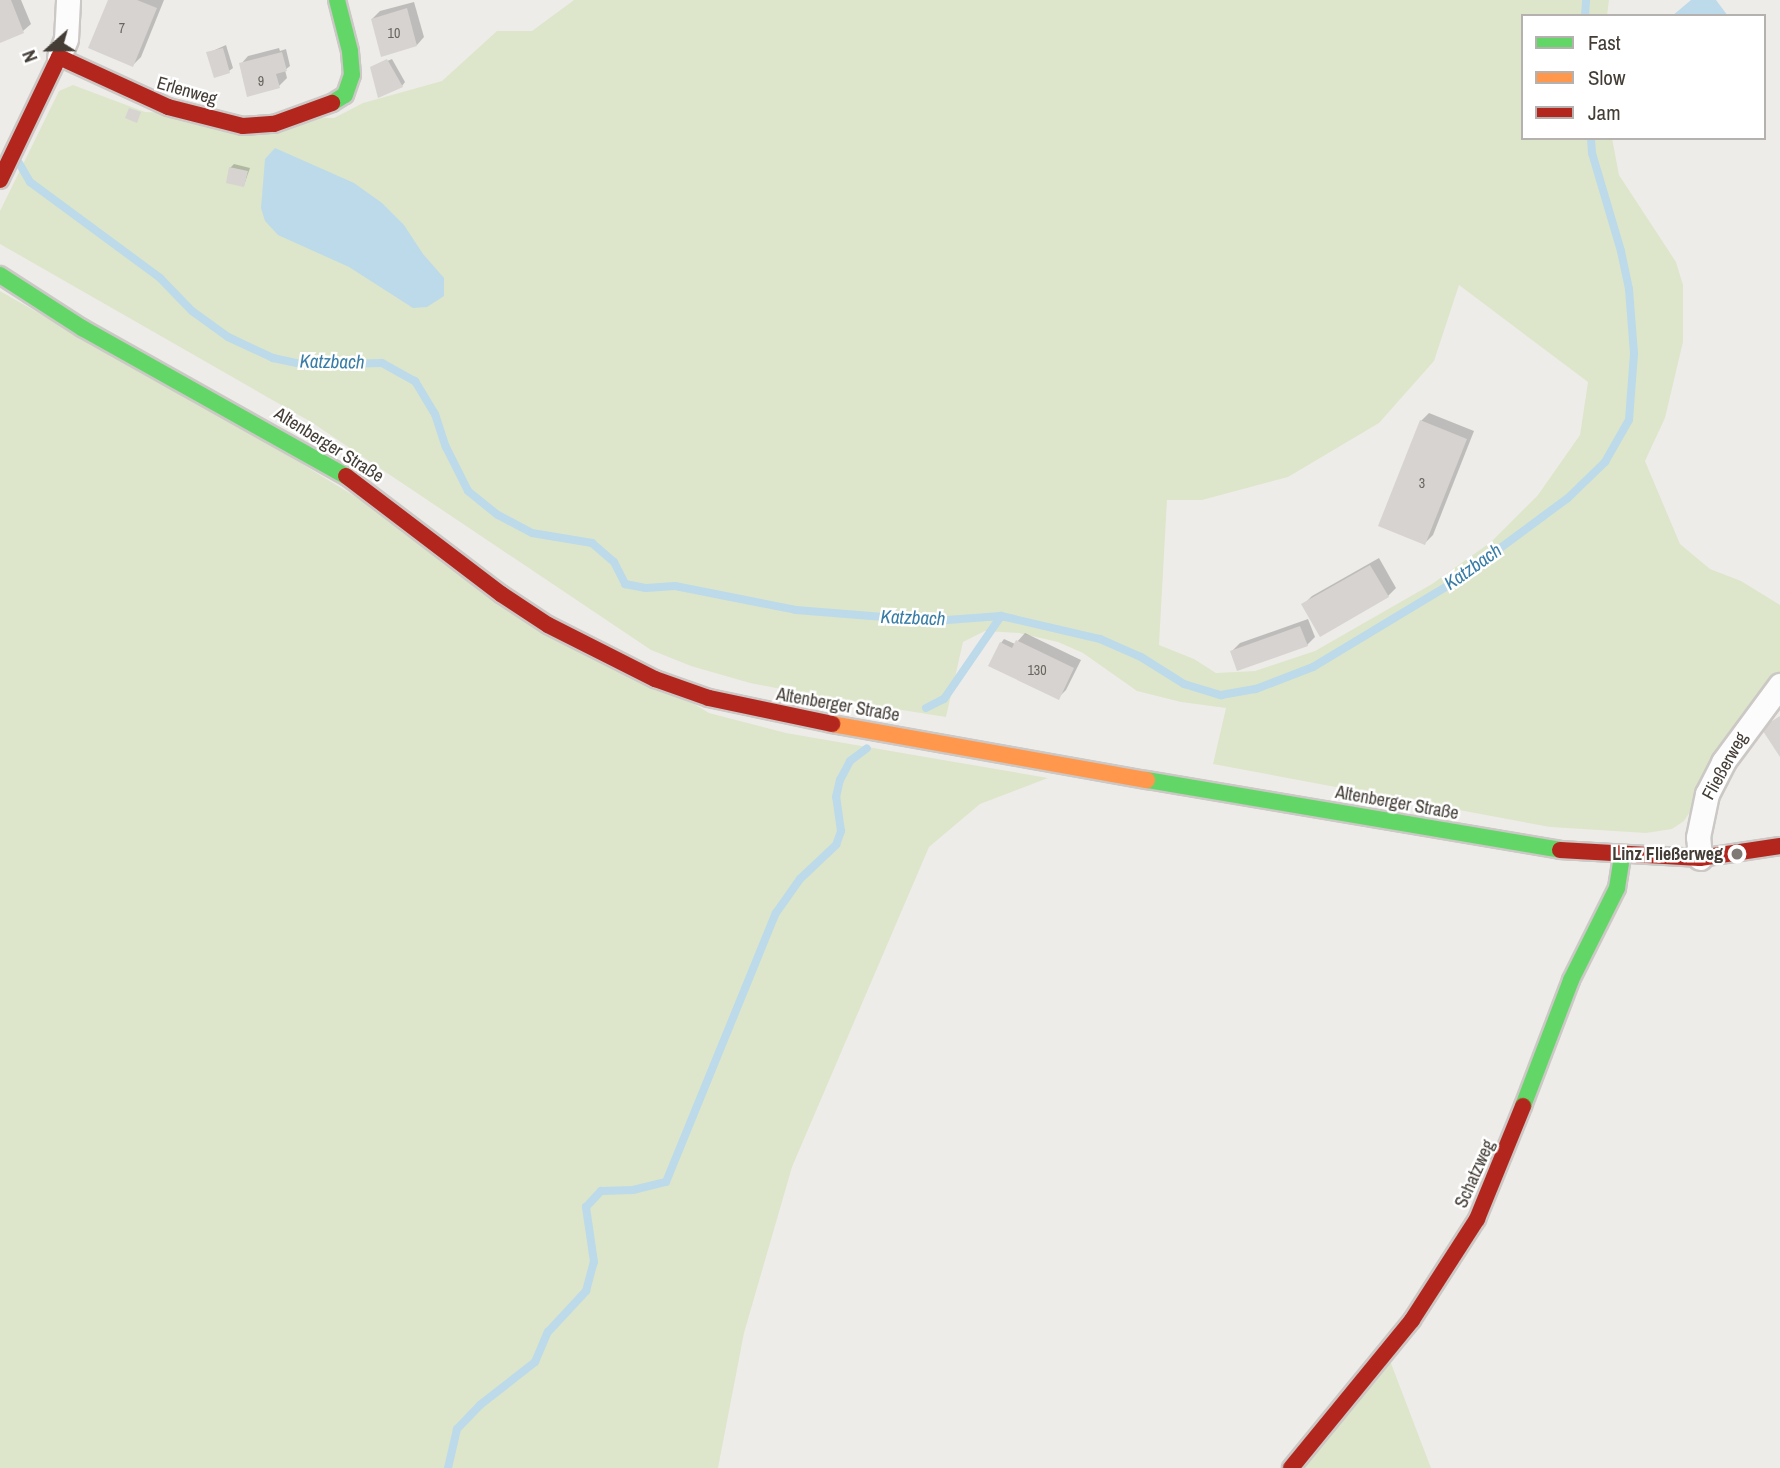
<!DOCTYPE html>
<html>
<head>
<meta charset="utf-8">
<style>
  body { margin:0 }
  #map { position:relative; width:1780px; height:1468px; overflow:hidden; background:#eeece9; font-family:"Archivo Narrow",sans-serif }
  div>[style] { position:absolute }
  .green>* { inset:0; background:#dde6cb }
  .water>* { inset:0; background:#bcdae9 }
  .shadow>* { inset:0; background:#0003 }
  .stream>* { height:8px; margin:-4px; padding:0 4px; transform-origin:4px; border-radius:4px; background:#bcdae9 }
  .building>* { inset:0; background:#d6d3d0 }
  .roads { filter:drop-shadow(2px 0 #cbc8c5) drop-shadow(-2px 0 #cbc8c5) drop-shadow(0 2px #cbc8c5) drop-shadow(0 -2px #cbc8c5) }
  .street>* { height:23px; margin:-11.5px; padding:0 11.5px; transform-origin:11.5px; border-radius:11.5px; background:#fcfcfc }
  .fast>* { height:16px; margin:-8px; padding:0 8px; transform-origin:8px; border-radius:8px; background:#63d668 }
  .slow>* { height:16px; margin:-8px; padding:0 8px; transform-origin:8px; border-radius:8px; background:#ff974d }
  .jam>* { height:16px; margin:-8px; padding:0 8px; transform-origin:8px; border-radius:8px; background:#b3261e }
  .dots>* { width:19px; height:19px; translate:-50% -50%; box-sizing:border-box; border:4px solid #fff; border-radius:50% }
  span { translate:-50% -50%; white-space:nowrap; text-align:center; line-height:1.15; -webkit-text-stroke:5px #fff; paint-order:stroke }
  .number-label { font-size:14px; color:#69645e }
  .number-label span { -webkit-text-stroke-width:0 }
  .street-label { font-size:18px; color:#433d36 }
  .poi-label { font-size:18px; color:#433d36; font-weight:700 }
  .right { translate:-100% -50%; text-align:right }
  .water-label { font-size:19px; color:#397da6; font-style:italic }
  .legend { position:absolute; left:1521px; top:14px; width:245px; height:126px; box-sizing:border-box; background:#fff; border:2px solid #b4b1af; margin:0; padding:9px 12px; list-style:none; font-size:21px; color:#433d36 }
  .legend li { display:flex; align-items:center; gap:14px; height:35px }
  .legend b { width:35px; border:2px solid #b4b1af }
  .north { position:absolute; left:14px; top:14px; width:70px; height:70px; -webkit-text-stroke:5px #fff; paint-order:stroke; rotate:249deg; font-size:19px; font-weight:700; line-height:28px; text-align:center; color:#433d36 }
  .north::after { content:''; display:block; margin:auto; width:24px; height:32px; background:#433d36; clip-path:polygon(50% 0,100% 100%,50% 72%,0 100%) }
</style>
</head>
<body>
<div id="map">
  <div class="green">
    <i style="clip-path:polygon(evenodd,574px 0,1609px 0,1607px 16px,1523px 16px,1523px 138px,1612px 138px,1619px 175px,1676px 262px,1683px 285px,1683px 342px,1665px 418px,1645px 461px,1680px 544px,1710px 569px,1741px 581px,1780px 605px,1780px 672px,1684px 821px,1672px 829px,1646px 833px,1550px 827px,1213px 764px,1226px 708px,1181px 702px,1137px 691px,1083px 653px,1058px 642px,1019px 633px,985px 631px,963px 642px,946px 717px,832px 699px,750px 683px,691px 666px,651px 650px,311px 422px,0 244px,0 211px,59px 91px,73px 85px,145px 112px,334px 118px,363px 103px,442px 81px,497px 31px,532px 31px,574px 0,1459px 285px,1588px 382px,1580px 435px,1538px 495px,1491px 542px,1432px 584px,1315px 651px,1255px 671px,1216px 673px,1194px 659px,1159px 645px,1167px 500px,1202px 500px,1288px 477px,1379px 423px,1434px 361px,1459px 285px)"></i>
    <i style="clip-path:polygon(0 291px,284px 453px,709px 713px,786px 733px,1048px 778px,980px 804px,929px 847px,792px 1167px,744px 1333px,718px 1468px,0 1468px)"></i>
    <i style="clip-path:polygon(1389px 1358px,1431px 1468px,1300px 1468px)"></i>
  </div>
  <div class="water">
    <i style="clip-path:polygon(1691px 0,1716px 0,1728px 16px,1672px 16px)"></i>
    <i style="clip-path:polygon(275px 148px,354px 183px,382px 203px,404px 225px,423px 254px,444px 278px,444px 296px,427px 307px,413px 308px,349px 267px,278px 235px,265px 221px,261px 208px,265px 159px)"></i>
  </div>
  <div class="shadow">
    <i style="clip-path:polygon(0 0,21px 0,31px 24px,23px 31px,0 41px)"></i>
    <i style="clip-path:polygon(110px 0,164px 0,141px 57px,133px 65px)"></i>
    <i style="clip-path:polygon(414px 2px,424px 37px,417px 45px,372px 19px,380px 11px)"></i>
    <i style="clip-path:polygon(226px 45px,233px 68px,229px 71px,208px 53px)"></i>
    <i style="clip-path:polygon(279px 48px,280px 51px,286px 49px,290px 66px,285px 70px,287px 78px,279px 86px,241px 64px,248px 56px)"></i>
    <i style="clip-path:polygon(392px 59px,405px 82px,402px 86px,373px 67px)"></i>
    <i style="clip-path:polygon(234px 164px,250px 168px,244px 185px,230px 168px)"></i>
    <i style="clip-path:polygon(1429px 413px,1474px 431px,1433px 535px,1425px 543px,1421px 421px)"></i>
    <i style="clip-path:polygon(1379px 558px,1396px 588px,1388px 596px,1304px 604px,1312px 596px)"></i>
    <i style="clip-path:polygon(1308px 619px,1315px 637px,1307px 645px,1232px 651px,1240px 643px)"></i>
    <i style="clip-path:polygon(1025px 633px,1081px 660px,1066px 690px,1058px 698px,1001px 643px,1004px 639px,1015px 644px)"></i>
  </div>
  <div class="stream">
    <i style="left:1585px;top:16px;width:16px;rotate:-86deg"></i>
    <i style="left:19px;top:163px;width:22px;rotate:60deg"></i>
    <i style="left:30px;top:182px;width:162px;rotate:36.4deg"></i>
    <i style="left:160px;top:278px;width:46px;rotate:45.9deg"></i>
    <i style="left:192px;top:311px;width:44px;rotate:35.8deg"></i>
    <i style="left:228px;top:337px;width:50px;rotate:25deg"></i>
    <i style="left:273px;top:358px;width:34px;rotate:12deg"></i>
    <i style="left:306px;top:365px;width:76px;rotate:-1.5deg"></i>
    <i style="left:382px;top:363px;width:38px;rotate:29deg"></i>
    <i style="left:415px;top:381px;width:39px;rotate:59deg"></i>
    <i style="left:435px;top:414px;width:35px;rotate:72deg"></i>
    <i style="left:446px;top:447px;width:49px;rotate:63.4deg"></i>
    <i style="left:468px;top:491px;width:38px;rotate:39deg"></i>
    <i style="left:498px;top:515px;width:38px;rotate:28deg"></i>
    <i style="left:532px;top:533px;width:61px;rotate:9.5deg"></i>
    <i style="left:592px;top:543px;width:29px;rotate:41deg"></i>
    <i style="left:614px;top:562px;width:25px;rotate:63deg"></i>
    <i style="left:625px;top:584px;width:21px;rotate:11deg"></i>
    <i style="left:646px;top:588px;width:29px;rotate:-4deg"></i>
    <i style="left:675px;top:586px;width:123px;rotate:11.2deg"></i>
    <i style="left:796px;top:610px;width:138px;rotate:4.6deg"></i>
    <i style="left:934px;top:621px;width:67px;rotate:-4.3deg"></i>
    <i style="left:1001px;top:616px;width:102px;rotate:13.1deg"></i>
    <i style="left:1100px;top:639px;width:45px;rotate:23.7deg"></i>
    <i style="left:1141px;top:657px;width:51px;rotate:32.1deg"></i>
    <i style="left:1184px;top:684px;width:39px;rotate:17deg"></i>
    <i style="left:1221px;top:695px;width:36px;rotate:-10deg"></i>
    <i style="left:1256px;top:689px;width:61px;rotate:-21.1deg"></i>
    <i style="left:1313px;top:667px;width:168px;rotate:-31.1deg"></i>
    <i style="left:1457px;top:580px;width:138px;rotate:-36.5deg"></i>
    <i style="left:1568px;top:498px;width:52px;rotate:-44.2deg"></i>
    <i style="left:1605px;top:462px;width:48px;rotate:-60.3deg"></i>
    <i style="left:1629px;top:420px;width:67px;rotate:-85.7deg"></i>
    <i style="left:1634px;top:353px;width:64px;rotate:-94.5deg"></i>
    <i style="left:1629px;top:289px;width:39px;rotate:-102deg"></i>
    <i style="left:1621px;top:251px;width:102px;rotate:-106.5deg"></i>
    <i style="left:1592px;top:153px;width:15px;rotate:-94deg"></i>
    <i style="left:926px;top:708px;width:20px;rotate:-27deg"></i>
    <i style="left:944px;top:699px;width:101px;rotate:-55.5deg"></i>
    <i style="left:448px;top:1468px;width:40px;rotate:-77deg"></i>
    <i style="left:457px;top:1429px;width:33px;rotate:-46deg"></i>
    <i style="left:480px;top:1405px;width:70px;rotate:-38deg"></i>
    <i style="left:535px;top:1362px;width:33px;rotate:-67deg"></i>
    <i style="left:548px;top:1332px;width:56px;rotate:-47.2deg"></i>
    <i style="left:586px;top:1291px;width:30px;rotate:-75deg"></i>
    <i style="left:594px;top:1262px;width:56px;rotate:-98.3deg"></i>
    <i style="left:586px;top:1207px;width:22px;rotate:-47deg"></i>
    <i style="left:601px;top:1191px;width:32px;rotate:-2deg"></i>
    <i style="left:633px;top:1190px;width:34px;rotate:-14deg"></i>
    <i style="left:666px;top:1182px;width:291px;rotate:-67.8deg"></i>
    <i style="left:776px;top:913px;width:42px;rotate:-54.8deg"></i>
    <i style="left:800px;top:879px;width:50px;rotate:-43.4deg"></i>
    <i style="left:836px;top:845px;width:15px;rotate:-70deg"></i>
    <i style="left:841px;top:831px;width:34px;rotate:-98deg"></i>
    <i style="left:836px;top:797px;width:17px;rotate:-77deg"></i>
    <i style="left:840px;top:780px;width:21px;rotate:-62deg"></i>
    <i style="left:850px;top:761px;width:21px;rotate:-37deg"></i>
  </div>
  <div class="building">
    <i style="clip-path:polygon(0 0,11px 0,24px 33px,0 43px)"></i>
    <i style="clip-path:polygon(108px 0,137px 0,157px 8px,133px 67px,88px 48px)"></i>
    <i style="clip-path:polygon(407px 8px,417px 46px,381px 57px,371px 19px)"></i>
    <i style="clip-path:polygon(223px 48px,230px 73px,214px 78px,206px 52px)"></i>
    <i style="clip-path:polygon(282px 52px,287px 71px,276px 74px,280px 88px,247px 97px,239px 63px)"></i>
    <i style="clip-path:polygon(387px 59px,403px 87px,378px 98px,370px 67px)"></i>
    <i style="clip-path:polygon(129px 108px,141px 112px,137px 123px,125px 118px)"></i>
    <i style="clip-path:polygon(229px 167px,248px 171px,244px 187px,226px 183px)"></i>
    <i style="clip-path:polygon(1420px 420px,1467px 439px,1425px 545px,1378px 526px)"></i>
    <i style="clip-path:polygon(1370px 565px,1389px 597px,1320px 637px,1301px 604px)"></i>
    <i style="clip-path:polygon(1300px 626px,1308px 646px,1237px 671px,1230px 651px)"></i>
    <i style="clip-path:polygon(1016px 640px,1074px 668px,1059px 700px,988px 666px,1000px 642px,1012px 648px)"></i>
    <i style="clip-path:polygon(1780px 716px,1780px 757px,1761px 728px)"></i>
  </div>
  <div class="roads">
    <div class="street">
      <i style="left:59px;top:57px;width:19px;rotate:-69deg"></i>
      <i style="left:66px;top:39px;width:39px;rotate:-87deg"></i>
      <i style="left:1700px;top:858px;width:21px;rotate:-95deg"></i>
      <i style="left:1698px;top:837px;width:44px;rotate:-78.2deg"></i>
      <i style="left:1707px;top:794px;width:36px;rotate:-63deg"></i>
      <i style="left:1723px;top:762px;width:96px;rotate:-53.5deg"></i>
    </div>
    <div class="fast">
      <i style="left:332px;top:103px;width:15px;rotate:-32deg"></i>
      <i style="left:345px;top:95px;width:21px;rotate:-71deg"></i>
      <i style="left:352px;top:75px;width:24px;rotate:-95deg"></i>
      <i style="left:350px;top:51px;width:53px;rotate:-104.3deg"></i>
      <i style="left:0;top:275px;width:98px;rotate:32.9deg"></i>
      <i style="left:82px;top:328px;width:303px;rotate:29.3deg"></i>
      <i style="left:1147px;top:780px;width:419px;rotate:9.6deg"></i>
      <i style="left:1523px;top:1106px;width:135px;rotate:-69.1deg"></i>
      <i style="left:1571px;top:980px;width:103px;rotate:-63.4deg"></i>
      <i style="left:1617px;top:888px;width:32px;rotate:-81deg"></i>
    </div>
    <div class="slow">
      <i style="left:832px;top:724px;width:320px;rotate:10.1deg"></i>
    </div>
    <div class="jam">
      <i style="left:0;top:180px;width:136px;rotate:-64.4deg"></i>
      <i style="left:59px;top:57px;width:120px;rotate:24.6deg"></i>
      <i style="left:168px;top:107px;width:77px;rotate:14.2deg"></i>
      <i style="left:243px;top:126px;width:31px;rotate:-4deg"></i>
      <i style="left:274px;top:124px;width:62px;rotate:-19.9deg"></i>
      <i style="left:346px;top:476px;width:195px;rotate:37.3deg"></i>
      <i style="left:501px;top:594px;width:56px;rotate:33.4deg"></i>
      <i style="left:548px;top:625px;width:120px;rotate:26.8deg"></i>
      <i style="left:655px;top:679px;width:57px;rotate:19.4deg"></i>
      <i style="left:709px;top:698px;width:126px;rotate:11.9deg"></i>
      <i style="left:1560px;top:850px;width:140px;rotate:3.3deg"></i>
      <i style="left:1700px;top:858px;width:81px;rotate:-8.5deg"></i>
      <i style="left:1291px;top:1468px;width:191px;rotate:-50.7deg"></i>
      <i style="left:1412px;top:1320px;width:120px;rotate:-57.2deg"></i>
      <i style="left:1477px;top:1219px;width:122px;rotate:-67.8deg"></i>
    </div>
  </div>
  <div class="dots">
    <i style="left:1737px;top:854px;background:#7f7a75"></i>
  </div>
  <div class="number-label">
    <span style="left:122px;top:28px">7</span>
    <span style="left:394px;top:33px">10</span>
    <span style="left:261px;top:81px">9</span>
    <span style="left:1422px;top:483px">3</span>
    <span style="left:1037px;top:670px">130</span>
  </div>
  <div class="street-label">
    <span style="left:187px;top:91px;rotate:16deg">Erlenweg</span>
    <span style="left:329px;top:445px;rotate:32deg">Altenberger Straße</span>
    <span style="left:838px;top:705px;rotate:10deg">Altenberger Straße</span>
    <span style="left:1725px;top:766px;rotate:-61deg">Fließerweg</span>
    <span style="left:1397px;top:803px;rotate:10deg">Altenberger Straße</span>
    <span style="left:1475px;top:1174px;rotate:-66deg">Schatzweg</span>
  </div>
  <div class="poi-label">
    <span class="right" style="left:1723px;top:854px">Linz Fließerweg</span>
  </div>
  <div class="water-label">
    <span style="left:332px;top:362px;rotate:1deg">Katzbach</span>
    <span style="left:1473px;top:567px;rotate:-35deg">Katzbach</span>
    <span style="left:913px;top:618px;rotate:2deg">Katzbach</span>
  </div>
  <ul class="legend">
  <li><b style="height:9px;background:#63d668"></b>Fast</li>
  <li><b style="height:9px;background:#ff974d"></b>Slow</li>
  <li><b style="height:9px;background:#b3261e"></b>Jam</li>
  </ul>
  <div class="north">N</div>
</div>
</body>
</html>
